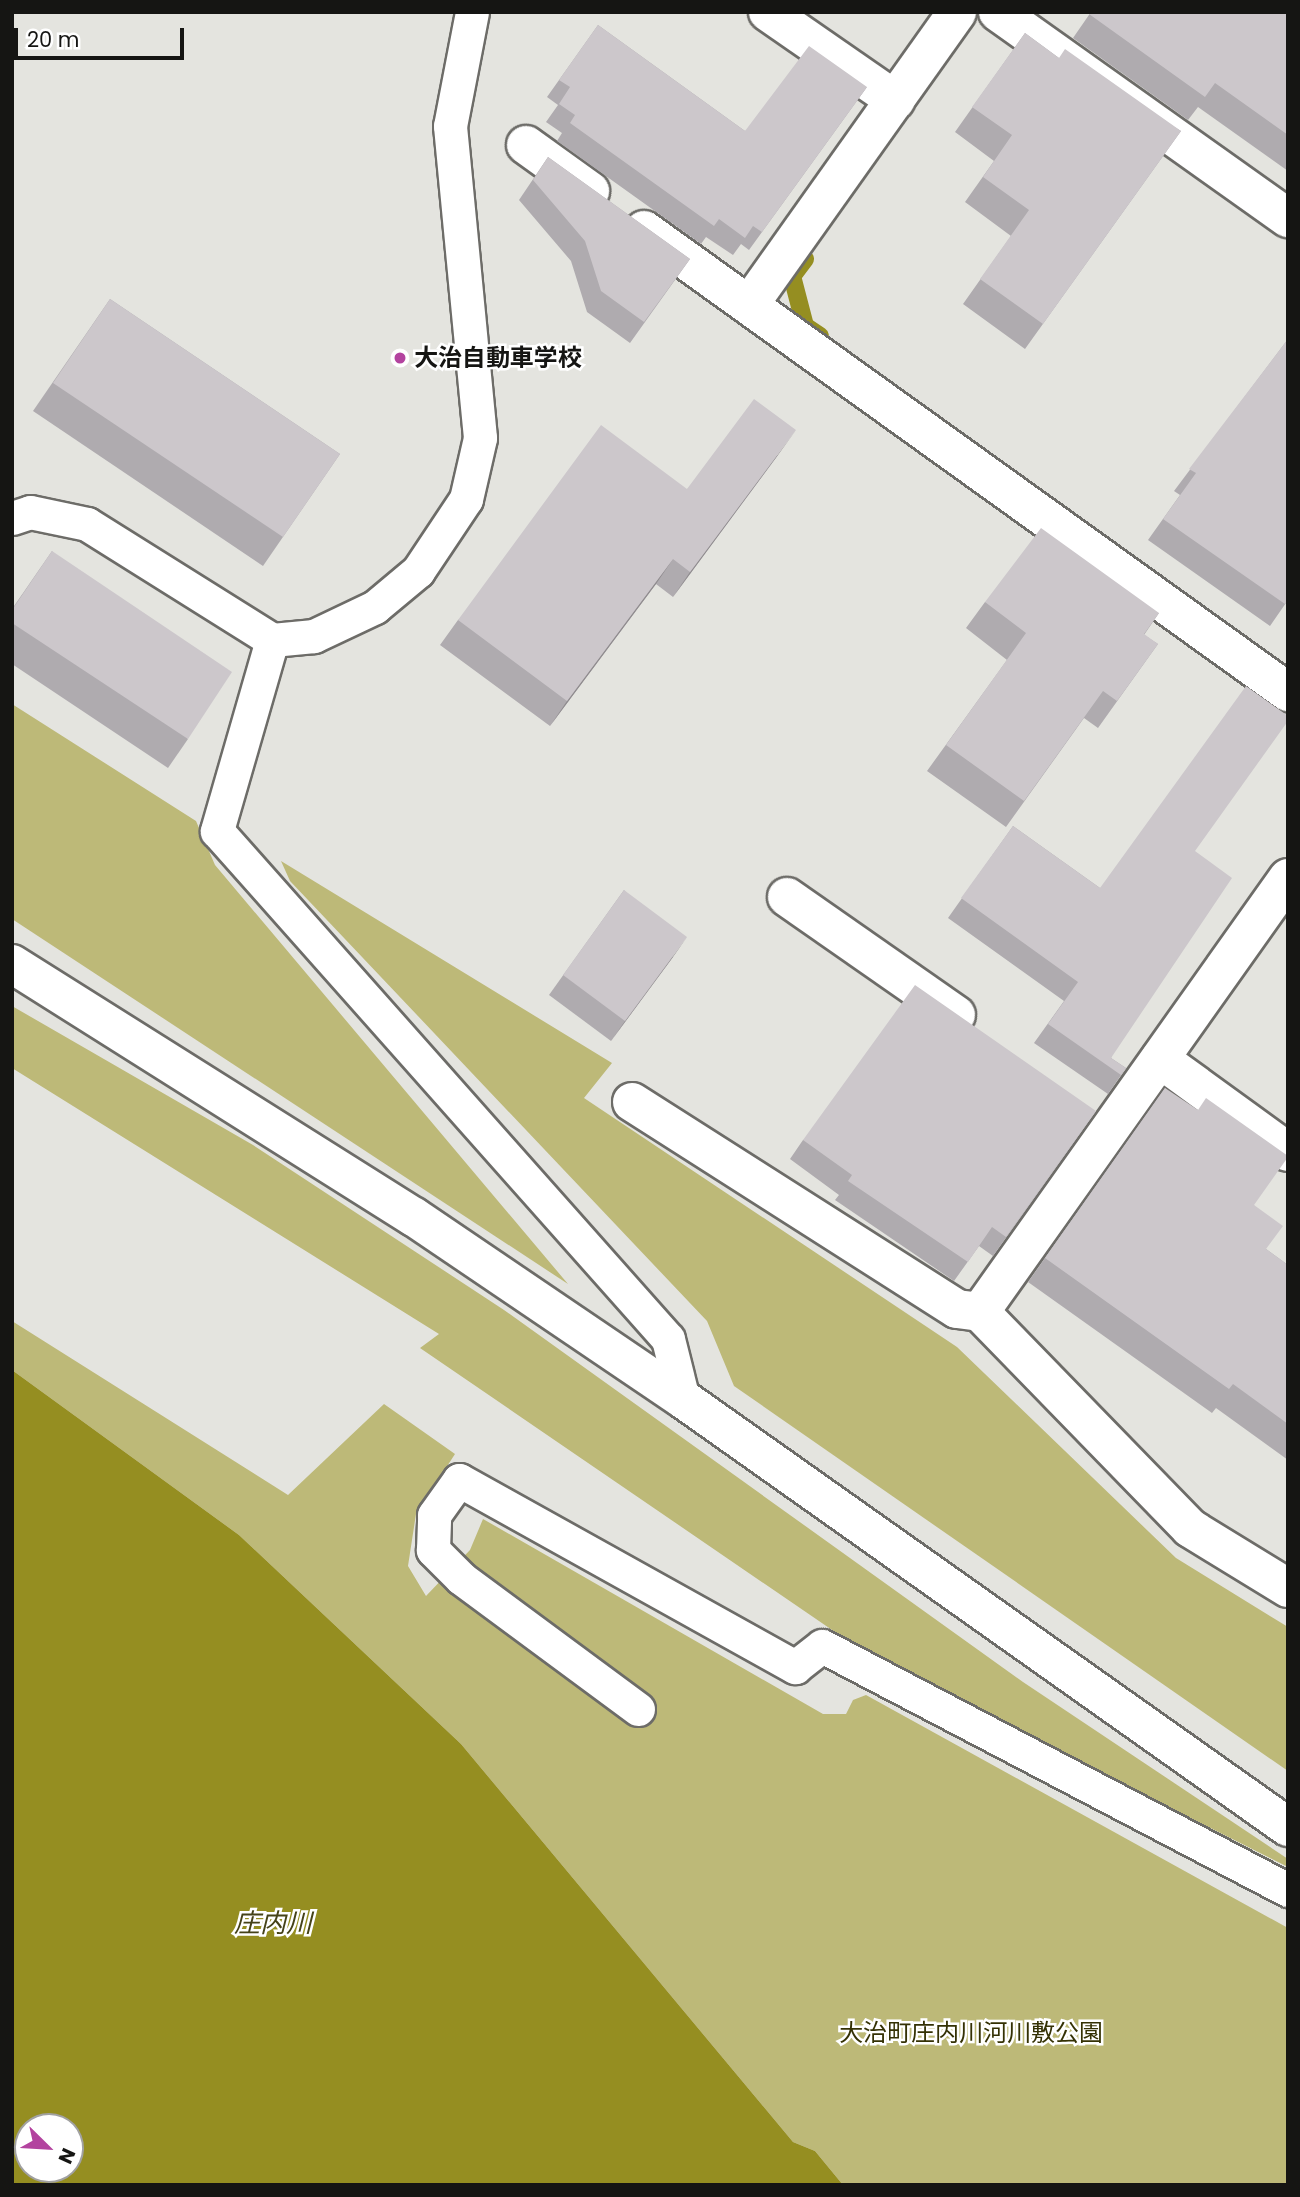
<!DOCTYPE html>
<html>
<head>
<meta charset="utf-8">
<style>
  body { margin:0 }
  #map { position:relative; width:1300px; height:2197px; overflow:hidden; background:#e4e4df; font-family:Poppins,"Noto Sans JP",sans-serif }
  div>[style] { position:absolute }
  .green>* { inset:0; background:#bdb978 }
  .water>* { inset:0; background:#958e21 }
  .stream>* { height:18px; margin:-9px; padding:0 9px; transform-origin:9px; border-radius:9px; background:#958e21 }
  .roads { filter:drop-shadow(2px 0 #6d6c68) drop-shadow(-2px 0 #6d6c68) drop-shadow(0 2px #6d6c68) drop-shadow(0 -2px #6d6c68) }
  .service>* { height:33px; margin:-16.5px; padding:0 16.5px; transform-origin:16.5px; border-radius:16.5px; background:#fff }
  .minor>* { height:38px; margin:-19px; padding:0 19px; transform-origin:19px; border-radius:19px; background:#fff }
  .tertiary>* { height:38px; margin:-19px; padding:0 19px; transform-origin:19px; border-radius:19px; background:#fff }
  .wall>* { inset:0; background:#afabaf }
  .shaded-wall>* { inset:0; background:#8f8b8e }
  .building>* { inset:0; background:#ccc7cb }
  .dots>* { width:19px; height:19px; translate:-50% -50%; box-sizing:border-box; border:4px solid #fff; border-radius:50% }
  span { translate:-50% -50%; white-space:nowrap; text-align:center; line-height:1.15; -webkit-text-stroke:5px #fff; paint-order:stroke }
  .poi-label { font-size:24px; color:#151513; font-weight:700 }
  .left { translate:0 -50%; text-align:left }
  .park-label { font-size:24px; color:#343104 }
  .water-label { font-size:26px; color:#454218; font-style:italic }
  .frame { position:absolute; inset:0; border:14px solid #151513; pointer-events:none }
  .north { position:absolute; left:14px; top:2113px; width:70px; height:70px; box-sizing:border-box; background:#fff; border:2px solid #a1a1a1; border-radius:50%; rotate:114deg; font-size:19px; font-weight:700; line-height:28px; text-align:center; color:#151513 }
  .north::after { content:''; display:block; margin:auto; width:24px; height:32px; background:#b3439f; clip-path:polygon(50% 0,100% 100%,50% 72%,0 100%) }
  .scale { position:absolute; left:14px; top:28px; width:170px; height:32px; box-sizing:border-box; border:4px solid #151513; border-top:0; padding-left:9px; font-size:21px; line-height:24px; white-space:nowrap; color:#151513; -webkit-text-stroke:5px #fff; paint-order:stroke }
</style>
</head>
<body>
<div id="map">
  <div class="green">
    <i style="clip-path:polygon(12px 704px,196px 821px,215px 865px,568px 1284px,12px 919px)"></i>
    <i style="clip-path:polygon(281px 861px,612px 1063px,584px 1098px,957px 1347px,1176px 1558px,1288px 1627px,1288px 1771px,734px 1386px,707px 1321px,290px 881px)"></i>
    <i style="clip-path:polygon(12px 1006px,253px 1145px,504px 1310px,1023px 1682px,1288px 1859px,1288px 1867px,873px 1658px,420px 1348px,439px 1334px,12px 1068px)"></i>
    <i style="clip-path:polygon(12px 1321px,288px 1495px,384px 1404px,455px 1454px,416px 1514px,408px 1566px,426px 1596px,470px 1550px,483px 1519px,823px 1714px,846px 1714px,853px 1700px,866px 1695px,1288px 1928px,1288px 2185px,843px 2185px,815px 2151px,793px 2142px,461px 1744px,239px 1535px,12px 1370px)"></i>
  </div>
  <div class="water">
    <i style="clip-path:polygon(evenodd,12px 1370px,239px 1535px,461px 1744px,793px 2142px,815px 2151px,843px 2185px,12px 2185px,12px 1370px,28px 2127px,70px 2127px,70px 2169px,28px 2169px,28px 2127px)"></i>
  </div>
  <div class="stream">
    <i style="left:805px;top:259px;width:21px;rotate:127deg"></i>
    <i style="left:792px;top:276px;width:52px;rotate:75.4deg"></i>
    <i style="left:805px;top:326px;width:18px;rotate:34deg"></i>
  </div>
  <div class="roads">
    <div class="service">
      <i style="left:472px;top:12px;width:116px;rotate:100.9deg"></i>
      <i style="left:450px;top:126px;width:313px;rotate:84.5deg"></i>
      <i style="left:480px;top:438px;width:63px;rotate:102.9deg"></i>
      <i style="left:466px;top:499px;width:87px;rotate:123.7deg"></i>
      <i style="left:418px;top:571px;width:56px;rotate:140.1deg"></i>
      <i style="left:375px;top:607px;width:68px;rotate:154.6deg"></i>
      <i style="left:314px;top:636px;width:42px;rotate:174.6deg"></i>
      <i style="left:272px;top:640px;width:199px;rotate:106.1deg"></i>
      <i style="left:217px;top:831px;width:679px;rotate:48.4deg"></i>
      <i style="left:668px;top:1339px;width:62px;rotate:76deg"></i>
      <i style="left:12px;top:518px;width:19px;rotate:-18deg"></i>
      <i style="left:30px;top:512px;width:58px;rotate:11.9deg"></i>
      <i style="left:87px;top:524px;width:218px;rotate:32.1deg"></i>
      <i style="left:638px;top:1709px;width:220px;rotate:-143.5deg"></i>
      <i style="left:461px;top:1578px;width:40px;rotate:-135deg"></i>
      <i style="left:433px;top:1550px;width:35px;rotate:-88deg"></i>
      <i style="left:434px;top:1515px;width:43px;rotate:-54.5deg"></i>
      <i style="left:459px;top:1480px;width:385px;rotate:29.1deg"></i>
      <i style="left:795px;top:1667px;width:34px;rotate:-38deg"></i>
      <i style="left:822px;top:1646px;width:526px;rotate:27.64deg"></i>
    </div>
    <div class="minor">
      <i style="left:768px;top:12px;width:155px;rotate:34.7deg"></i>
      <i style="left:998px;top:12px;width:356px;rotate:35.4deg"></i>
      <i style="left:526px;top:145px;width:79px;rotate:35.7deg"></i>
      <i style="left:644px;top:230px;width:793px;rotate:35.66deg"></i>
      <i style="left:749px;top:305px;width:359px;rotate:-54.6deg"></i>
      <i style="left:1288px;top:878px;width:532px;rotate:125.36deg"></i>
      <i style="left:980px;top:1312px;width:301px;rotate:45.8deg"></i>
      <i style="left:1190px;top:1528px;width:115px;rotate:31.5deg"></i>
      <i style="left:787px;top:897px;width:206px;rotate:34.9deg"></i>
      <i style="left:1160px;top:1059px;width:158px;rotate:36deg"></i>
      <i style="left:632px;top:1102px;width:385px;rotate:32.5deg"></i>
      <i style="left:957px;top:1309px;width:23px;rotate:7deg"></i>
    </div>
    <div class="tertiary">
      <i style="left:12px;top:964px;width:475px;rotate:32.2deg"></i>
      <i style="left:414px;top:1217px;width:325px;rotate:34.1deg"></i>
      <i style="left:683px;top:1399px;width:741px;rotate:35.28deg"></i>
    </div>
  </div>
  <div class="wall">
    <i style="clip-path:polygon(1091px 12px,1288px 12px,1288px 171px,1198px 107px,1188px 120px,1073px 38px)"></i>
    <i style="clip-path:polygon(598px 25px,745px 131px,867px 87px,749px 250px,741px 244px,733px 255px,706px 237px,701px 244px,557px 141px,562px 133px,546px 122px,558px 105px,547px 97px)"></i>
    <i style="clip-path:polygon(1025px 33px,1059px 58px,1181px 131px,1025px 349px,963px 304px,1011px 236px,965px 202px,994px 161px,955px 132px)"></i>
    <i style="clip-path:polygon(548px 157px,690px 259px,630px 343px,587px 312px,571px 261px,519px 200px)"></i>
    <i style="clip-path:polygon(110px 299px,340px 454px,263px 566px,33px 411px)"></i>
    <i style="clip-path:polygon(1288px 339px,1288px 600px,1270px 626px,1148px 540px,1180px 495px,1174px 491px)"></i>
    <i style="clip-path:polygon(778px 455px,673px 597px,656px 584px,550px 726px,440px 645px,458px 620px,687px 489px)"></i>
    <i style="clip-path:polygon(52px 551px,188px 739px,168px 768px,12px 664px,12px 609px)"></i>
    <i style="clip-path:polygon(985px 602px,1159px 613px,1144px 635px,1158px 644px,1098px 728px,1084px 718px,1006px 827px,927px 771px,1007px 660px,966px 628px)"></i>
    <i style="clip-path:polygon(1013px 826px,1100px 888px,1195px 851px,1111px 1058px,1126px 1068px,1108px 1094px,1034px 1043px,1064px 1001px,948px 918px)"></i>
    <i style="clip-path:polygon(624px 890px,673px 957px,611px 1041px,549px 995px)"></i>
    <i style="clip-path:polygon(1165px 1088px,1254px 1205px,1266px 1249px,1288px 1265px,1288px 1460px,1216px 1408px,1212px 1413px,1028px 1282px)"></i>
    <i style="clip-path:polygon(1096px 1111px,993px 1256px,979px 1246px,954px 1281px,835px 1200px,839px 1195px,790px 1159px,803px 1140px)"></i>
  </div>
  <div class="shaded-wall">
    <i style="clip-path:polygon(796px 430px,778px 455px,673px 597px,690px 572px)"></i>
    <i style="clip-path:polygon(673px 559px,656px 584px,550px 726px,567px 701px)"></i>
    <i style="clip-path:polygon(687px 937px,673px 957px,611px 1041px,625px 1021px)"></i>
  </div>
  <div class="building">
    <i style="clip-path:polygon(1091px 12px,1288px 12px,1288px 135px,1215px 83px,1205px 97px,1089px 14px)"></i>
    <i style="clip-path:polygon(598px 25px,745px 131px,809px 46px,867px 87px,762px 232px,753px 226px,745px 238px,719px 219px,714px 226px,570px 123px,575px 115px,559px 104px,570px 87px,559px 80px)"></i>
    <i style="clip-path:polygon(1025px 33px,1059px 58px,1065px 49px,1181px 131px,1043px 324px,980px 279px,1029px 210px,983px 177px,1012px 135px,972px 107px)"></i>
    <i style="clip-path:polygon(548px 157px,690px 259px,644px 322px,601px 291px,585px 241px,533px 180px)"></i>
    <i style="clip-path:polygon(110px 299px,340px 454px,283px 537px,53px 383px)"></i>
    <i style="clip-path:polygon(1288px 339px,1288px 600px,1285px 604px,1163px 519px,1196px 473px,1189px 469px)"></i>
    <i style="clip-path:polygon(754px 399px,796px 430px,690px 572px,673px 559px,567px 701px,458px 620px,601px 425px,687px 489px)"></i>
    <i style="clip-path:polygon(1041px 528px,1159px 613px,1144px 634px,1158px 644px,1117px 701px,1103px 691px,1024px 801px,946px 745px,1026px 633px,985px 602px)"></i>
    <i style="clip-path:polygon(52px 551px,232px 672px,188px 739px,12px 623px,12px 610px)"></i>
    <i style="clip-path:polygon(1246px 686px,1288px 716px,1288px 721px,1195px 851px,1232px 878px,1111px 1058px,1126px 1068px,1121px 1075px,1048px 1024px,1078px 982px,961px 898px,1013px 826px,1100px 888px)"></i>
    <i style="clip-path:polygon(624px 890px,687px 937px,625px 1021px,563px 975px)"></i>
    <i style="clip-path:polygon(915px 985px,1096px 1111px,1006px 1237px,992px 1227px,968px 1262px,848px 1181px,852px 1175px,803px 1140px)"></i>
    <i style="clip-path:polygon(1165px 1088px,1198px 1110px,1206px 1098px,1288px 1156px,1288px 1157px,1254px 1205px,1283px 1226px,1266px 1249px,1288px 1265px,1288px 1424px,1233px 1384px,1229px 1389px,1045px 1258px)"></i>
  </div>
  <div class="dots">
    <i style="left:400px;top:358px;background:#b3439f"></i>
  </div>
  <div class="poi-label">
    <span class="left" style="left:414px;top:358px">大治自動車学校</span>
  </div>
  <div class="park-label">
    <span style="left:971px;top:2033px">大治町庄内川河川敷公園</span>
  </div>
  <div class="water-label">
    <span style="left:273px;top:1924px">庄内川</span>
  </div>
  <div class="frame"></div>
  <div class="north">N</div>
  <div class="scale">20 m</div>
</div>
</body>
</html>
